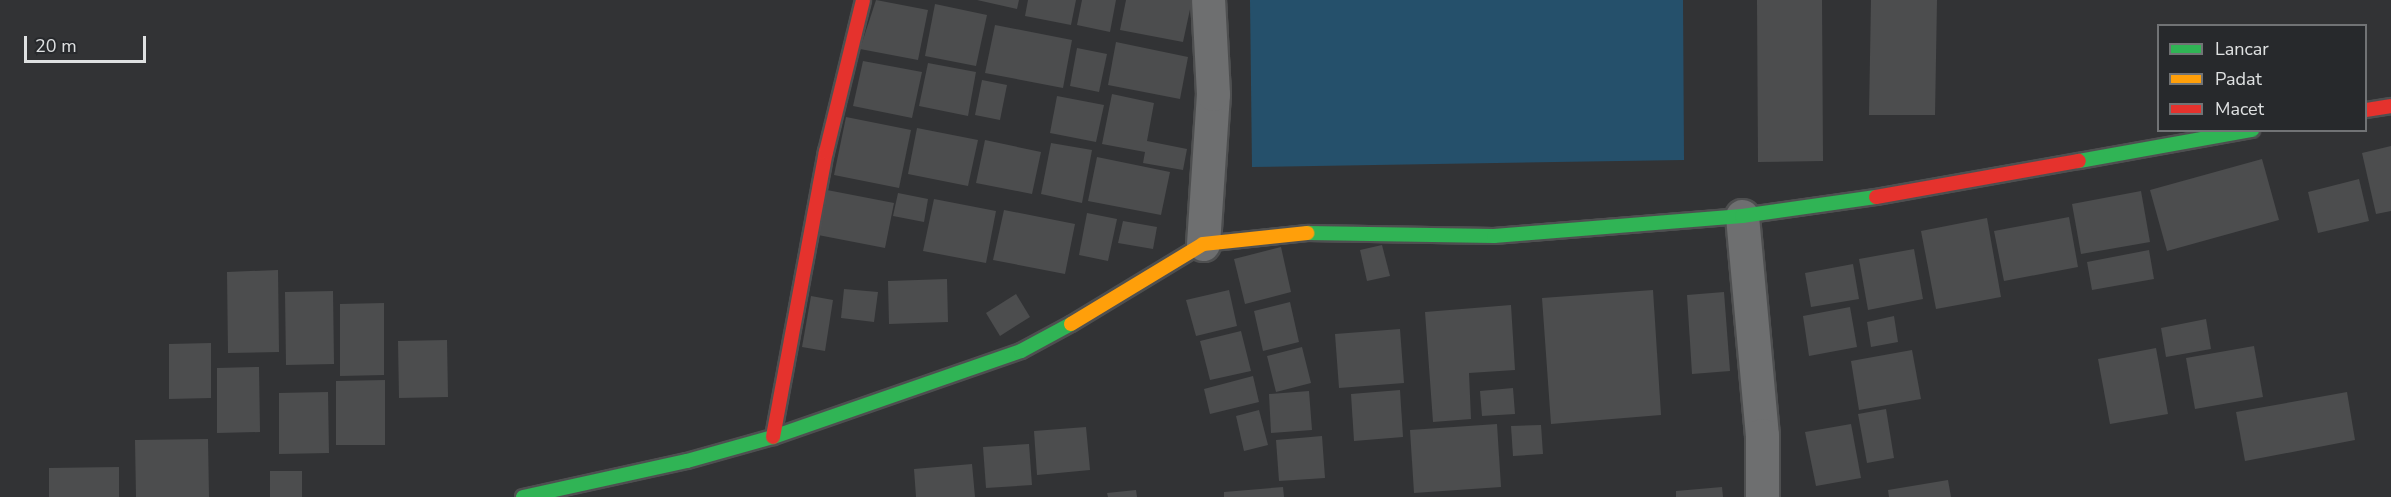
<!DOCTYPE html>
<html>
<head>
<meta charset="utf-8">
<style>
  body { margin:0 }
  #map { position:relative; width:2391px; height:497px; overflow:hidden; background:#323335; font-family:"Nunito Sans",sans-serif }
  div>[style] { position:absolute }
  .green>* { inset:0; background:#25506b }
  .building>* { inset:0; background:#4c4d4e }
  .roads { filter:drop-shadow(2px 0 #4e4f50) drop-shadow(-2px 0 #4e4f50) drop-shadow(0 2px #4e4f50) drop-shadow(0 -2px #4e4f50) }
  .street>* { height:33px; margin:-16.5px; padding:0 16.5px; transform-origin:16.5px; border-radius:16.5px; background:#6e6f70 }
  .fast>* { height:14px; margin:-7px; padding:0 7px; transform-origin:7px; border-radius:7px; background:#30b455 }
  .slow>* { height:14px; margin:-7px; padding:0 7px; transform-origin:7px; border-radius:7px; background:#ff9f0a }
  .jam>* { height:14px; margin:-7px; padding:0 7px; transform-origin:7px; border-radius:7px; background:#e5322d }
  span { translate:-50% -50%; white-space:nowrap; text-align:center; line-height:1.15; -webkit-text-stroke:6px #27292c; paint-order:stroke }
  .legend { position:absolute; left:2157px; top:24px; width:210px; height:108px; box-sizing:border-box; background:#27292c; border:2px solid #717375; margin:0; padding:8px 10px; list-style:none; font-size:18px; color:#dfe1e2 }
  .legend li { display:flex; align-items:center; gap:12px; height:30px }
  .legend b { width:30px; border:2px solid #717375 }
  .scale { position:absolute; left:24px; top:36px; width:122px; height:27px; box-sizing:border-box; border:3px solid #dfe1e2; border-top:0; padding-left:8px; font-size:18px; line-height:21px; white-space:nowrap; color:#dfe1e2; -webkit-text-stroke:4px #27292c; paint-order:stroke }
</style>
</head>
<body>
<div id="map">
  <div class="green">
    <i style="clip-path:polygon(1250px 0,1683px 0,1684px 160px,1252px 167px)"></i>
  </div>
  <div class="building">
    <i style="clip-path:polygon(876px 0,928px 10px,918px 60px,860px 49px)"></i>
    <i style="clip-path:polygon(977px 0,1019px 0,1017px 9px)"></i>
    <i style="clip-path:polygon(1028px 0,1076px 0,1071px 25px,1025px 16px)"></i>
    <i style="clip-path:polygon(1082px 0,1116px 0,1110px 32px,1077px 25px)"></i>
    <i style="clip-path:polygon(1126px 0,1192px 0,1183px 42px,1120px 30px)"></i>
    <i style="clip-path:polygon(1757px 0,1822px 0,1823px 161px,1758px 162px)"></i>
    <i style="clip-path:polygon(1871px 0,1937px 0,1935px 115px,1869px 115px)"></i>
    <i style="clip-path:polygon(935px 4px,987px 15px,976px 66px,925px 56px)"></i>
    <i style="clip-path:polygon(995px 25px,1072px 40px,1063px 88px,985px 73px)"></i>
    <i style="clip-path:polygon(1116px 42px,1188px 57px,1180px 99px,1108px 85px)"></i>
    <i style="clip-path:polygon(1077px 48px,1107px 54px,1099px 92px,1070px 86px)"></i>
    <i style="clip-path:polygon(863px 61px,922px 72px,912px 118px,853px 106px)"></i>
    <i style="clip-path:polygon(928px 63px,976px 72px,968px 116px,919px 106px)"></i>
    <i style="clip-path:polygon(982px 80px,1007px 85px,1000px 120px,975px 115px)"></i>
    <i style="clip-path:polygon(1112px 94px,1154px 103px,1147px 141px,1187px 149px,1183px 170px,1143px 163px,1145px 152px,1102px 144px)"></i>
    <i style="clip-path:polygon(1057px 96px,1104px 105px,1096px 142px,1050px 133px)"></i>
    <i style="clip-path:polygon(846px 117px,911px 130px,899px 188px,834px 175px)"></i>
    <i style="clip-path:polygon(917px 128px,978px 140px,968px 186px,908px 174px)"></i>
    <i style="clip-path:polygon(985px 140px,1041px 152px,1032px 194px,976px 183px)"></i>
    <i style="clip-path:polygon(1051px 143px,1092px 150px,1082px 203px,1041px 194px)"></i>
    <i style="clip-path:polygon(2391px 146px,2391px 211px,2376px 214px,2362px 153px)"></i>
    <i style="clip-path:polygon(1097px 157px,1170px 172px,1161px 215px,1088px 201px)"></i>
    <i style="clip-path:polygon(2262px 159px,2279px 220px,2167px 251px,2150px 190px)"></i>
    <i style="clip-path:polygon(2359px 179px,2369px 221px,2318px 233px,2308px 192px)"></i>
    <i style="clip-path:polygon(827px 190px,894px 203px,885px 248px,818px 235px)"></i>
    <i style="clip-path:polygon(2141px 191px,2150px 242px,2081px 254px,2072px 204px)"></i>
    <i style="clip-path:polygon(898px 193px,928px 199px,924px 222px,893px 216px)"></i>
    <i style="clip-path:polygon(934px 199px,996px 211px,986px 263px,923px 251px)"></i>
    <i style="clip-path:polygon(1004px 210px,1075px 224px,1065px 274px,993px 260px)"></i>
    <i style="clip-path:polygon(1087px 213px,1117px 219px,1108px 261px,1079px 255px)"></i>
    <i style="clip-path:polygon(2069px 217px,2078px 267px,2004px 281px,1994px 231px)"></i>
    <i style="clip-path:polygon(1987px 218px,2001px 297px,1936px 309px,1921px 231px)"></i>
    <i style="clip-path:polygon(1123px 221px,1157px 227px,1153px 249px,1118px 243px)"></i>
    <i style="clip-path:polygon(1382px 245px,1390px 276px,1367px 281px,1360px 250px)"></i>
    <i style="clip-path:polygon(1281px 247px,1291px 292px,1245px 304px,1234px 259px)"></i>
    <i style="clip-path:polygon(1914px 249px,1923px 299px,1868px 310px,1859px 259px)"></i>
    <i style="clip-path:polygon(2149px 250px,2154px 279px,2092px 290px,2087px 262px)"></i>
    <i style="clip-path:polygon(1853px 264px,1859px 299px,1811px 307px,1805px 273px)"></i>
    <i style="clip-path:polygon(278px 270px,279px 352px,228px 353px,227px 272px)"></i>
    <i style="clip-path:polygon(947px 279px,948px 322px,889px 324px,888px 281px)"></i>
    <i style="clip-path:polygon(844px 289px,878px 292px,874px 322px,841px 318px)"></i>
    <i style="clip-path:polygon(1229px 290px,1237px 326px,1196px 336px,1186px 300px)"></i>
    <i style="clip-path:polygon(1653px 290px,1661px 415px,1551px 424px,1542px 298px)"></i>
    <i style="clip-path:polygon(333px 291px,334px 364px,286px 365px,285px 292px)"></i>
    <i style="clip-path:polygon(1724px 292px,1730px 371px,1692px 374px,1687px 295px)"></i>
    <i style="clip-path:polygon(1016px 294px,1030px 317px,1000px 336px,986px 313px)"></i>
    <i style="clip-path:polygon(811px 296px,833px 300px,825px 351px,802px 347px)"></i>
    <i style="clip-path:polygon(1290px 302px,1299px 342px,1263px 351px,1254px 311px)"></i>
    <i style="clip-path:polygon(384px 303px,384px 375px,340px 376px,340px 304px)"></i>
    <i style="clip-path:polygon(1511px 305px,1515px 370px,1469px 373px,1471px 419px,1433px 422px,1425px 312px)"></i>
    <i style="clip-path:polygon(1850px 307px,1857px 347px,1809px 356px,1803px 316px)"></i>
    <i style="clip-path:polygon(1894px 316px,1898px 342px,1871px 347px,1867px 322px)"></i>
    <i style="clip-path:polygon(2206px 319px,2211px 349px,2166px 357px,2161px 328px)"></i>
    <i style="clip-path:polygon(1400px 329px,1404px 383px,1339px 388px,1335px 334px)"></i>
    <i style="clip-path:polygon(1241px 331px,1251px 371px,1210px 380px,1200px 341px)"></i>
    <i style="clip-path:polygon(447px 340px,448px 397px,399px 398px,398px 341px)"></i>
    <i style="clip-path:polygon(211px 343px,211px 398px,169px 399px,169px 344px)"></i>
    <i style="clip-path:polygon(2254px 346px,2263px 397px,2195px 409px,2186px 358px)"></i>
    <i style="clip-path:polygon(1302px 347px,1311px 383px,1276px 392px,1267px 356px)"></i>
    <i style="clip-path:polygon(2156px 348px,2168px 414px,2110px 424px,2098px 359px)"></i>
    <i style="clip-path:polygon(1912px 350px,1921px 399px,1859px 410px,1851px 361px)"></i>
    <i style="clip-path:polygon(259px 367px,260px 432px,217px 433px,217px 368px)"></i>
    <i style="clip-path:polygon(1253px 376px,1259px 402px,1210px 414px,1204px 389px)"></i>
    <i style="clip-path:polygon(385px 380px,385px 445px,336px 445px,336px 381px)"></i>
    <i style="clip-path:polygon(1513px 388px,1515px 414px,1482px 416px,1480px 391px)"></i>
    <i style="clip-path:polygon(1400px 390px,1403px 437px,1354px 441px,1351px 394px)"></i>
    <i style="clip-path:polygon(1309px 391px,1312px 430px,1271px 433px,1269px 394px)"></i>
    <i style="clip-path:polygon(328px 392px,329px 453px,279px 454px,279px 393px)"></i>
    <i style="clip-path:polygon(2347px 392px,2355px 440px,2245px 461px,2236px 412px)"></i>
    <i style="clip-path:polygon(1886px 409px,1894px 458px,1867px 463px,1858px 414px)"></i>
    <i style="clip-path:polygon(1259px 410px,1268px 445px,1244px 451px,1236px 416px)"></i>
    <i style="clip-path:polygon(1497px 424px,1501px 487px,1414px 493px,1410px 430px)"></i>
    <i style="clip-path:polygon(1851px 424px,1861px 478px,1816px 486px,1805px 432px)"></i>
    <i style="clip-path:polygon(1541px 425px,1543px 454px,1513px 456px,1511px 426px)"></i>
    <i style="clip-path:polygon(1086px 427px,1090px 470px,1037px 475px,1034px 431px)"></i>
    <i style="clip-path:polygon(1322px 436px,1325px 478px,1279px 481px,1276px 440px)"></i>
    <i style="clip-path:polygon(208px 439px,209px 497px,136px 497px,135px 440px)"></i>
    <i style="clip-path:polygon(1029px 444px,1032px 485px,986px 488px,983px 447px)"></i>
    <i style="clip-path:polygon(972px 464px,975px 497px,916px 497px,914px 469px)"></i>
    <i style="clip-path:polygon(119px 467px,119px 497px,49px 497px,49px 468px)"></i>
    <i style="clip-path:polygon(270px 471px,302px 471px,302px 497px,270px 497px)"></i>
    <i style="clip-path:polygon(1948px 480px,1951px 497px,1889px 497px,1888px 490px)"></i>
    <i style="clip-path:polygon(1283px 487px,1284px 497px,1224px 497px,1224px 492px)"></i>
    <i style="clip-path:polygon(1722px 487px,1723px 497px,1676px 497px,1676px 491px)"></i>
    <i style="clip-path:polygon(1136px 490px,1137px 497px,1108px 497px,1107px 493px)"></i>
  </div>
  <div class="roads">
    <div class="street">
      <i style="left:1742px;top:216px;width:220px;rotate:84.8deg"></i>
      <i style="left:1762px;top:435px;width:62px;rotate:90deg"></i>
      <i style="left:1203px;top:244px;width:150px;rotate:-86.2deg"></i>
      <i style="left:1213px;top:94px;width:94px;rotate:-93deg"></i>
    </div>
    <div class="fast">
      <i style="left:2079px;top:161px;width:176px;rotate:-10.2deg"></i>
      <i style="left:1307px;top:233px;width:187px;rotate:0.9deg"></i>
      <i style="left:1494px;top:236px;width:249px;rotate:-4.6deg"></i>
      <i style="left:1742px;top:216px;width:135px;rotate:-8.1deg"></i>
      <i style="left:523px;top:497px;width:168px;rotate:-12.4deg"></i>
      <i style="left:687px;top:461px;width:89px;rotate:-15.6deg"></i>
      <i style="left:773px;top:437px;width:262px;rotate:-19.1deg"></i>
      <i style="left:1021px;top:351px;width:57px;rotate:-28.4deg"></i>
    </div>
    <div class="slow">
      <i style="left:1071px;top:324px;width:154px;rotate:-31.2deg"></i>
      <i style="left:1203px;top:244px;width:105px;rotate:-6deg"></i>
    </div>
    <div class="jam">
      <i style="left:2366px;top:110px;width:25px;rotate:-9deg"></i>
      <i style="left:1876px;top:197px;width:206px;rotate:-10.1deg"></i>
      <i style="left:773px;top:437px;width:290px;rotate:-79.5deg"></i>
      <i style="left:826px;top:152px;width:156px;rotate:-76.3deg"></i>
    </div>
  </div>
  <ul class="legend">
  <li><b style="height:8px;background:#30b455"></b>Lancar</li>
  <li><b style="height:8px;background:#ff9f0a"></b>Padat</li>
  <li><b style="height:8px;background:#e5322d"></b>Macet</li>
  </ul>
  <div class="scale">20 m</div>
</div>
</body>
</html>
